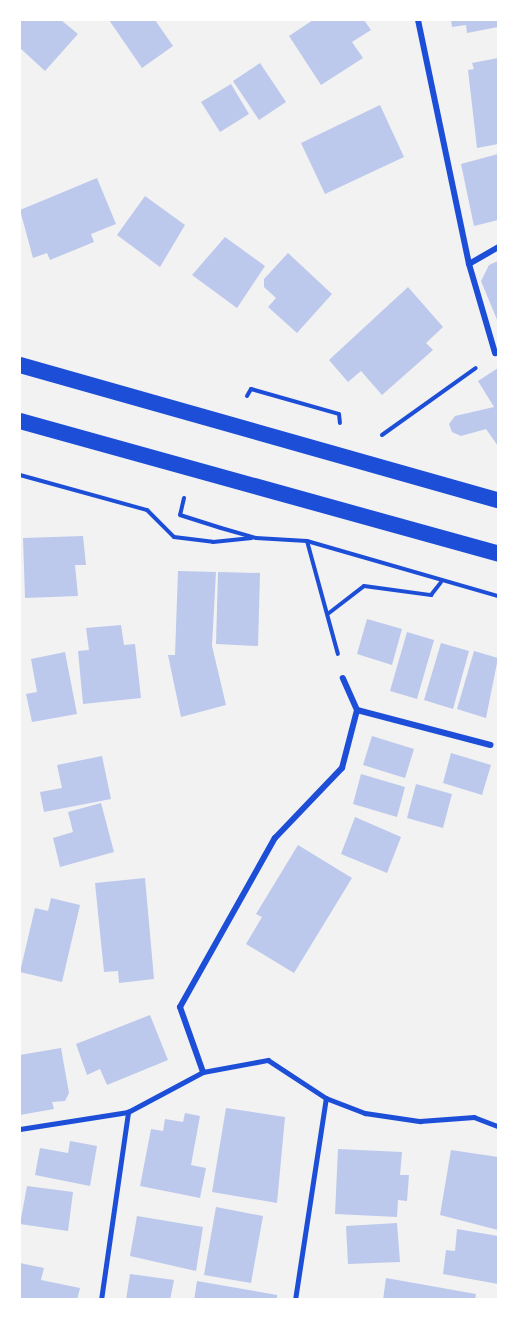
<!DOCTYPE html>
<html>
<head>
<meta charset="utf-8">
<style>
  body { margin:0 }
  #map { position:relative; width:518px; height:1319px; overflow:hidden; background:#f2f2f2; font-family:"Work Sans",sans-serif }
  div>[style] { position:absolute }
  .building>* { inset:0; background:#bdc9ec }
  .path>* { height:4px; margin:-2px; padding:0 2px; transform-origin:2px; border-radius:2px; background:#1d4ed8 }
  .service>* { height:4.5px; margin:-2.25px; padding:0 2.25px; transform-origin:2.25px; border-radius:2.25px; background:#1d4ed8 }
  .minor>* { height:6px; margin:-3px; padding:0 3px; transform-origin:3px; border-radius:3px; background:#1d4ed8 }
  .trunk>* { height:16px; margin:-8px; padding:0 8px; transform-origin:8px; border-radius:8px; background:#1d4ed8 }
  span { translate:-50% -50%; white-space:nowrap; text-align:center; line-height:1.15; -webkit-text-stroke:6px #fff; paint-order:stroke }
  .frame { position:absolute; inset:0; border:21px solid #fff; pointer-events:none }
</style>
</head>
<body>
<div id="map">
  <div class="building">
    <i style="clip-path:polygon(20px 20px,61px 20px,78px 34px,45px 71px,20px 48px)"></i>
    <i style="clip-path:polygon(109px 20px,155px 20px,173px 46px,142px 68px)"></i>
    <i style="clip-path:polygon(313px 20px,364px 20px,371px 30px,352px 42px,363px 58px,321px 85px,289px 36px)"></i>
    <i style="clip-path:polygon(451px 20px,497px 20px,498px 27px,467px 33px,466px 25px,452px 27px)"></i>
    <i style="clip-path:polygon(498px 58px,498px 144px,477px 148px,468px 70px,474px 69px,472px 63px)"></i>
    <i style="clip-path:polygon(260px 63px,286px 102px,259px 120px,233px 81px)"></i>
    <i style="clip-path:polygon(231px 84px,249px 114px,220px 132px,201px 102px)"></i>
    <i style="clip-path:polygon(380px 105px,404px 157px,325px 194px,301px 143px)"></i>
    <i style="clip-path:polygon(498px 154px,498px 220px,474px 226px,461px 164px)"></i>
    <i style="clip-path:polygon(97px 178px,116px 224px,91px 234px,94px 242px,50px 260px,47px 253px,33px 258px,20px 210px)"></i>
    <i style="clip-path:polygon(145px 196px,185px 225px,160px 267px,117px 235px)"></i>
    <i style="clip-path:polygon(225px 237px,265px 266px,237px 308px,192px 275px)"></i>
    <i style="clip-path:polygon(288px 253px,332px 294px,297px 333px,268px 307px,276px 298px,264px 287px,264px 279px)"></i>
    <i style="clip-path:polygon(498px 261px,498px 322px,481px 281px,489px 265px)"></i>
    <i style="clip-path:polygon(408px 287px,443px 327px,426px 343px,433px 350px,382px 395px,361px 371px,348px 382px,329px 360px)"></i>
    <i style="clip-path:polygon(498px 368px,498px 446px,486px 429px,461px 436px,452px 432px,449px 424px,455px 416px,494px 407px,478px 381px)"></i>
    <i style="clip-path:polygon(83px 536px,86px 565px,75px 565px,78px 596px,25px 598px,23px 538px)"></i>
    <i style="clip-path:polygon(178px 571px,216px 572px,212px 646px,226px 705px,181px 717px,168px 655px,175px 655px)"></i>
    <i style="clip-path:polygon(218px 572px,260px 573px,258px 646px,216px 644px)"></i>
    <i style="clip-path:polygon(367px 619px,402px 629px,392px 665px,357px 654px)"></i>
    <i style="clip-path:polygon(121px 625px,124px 645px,135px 644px,141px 698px,83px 704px,78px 651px,89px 650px,86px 628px)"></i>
    <i style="clip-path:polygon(407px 632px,434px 640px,417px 699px,390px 691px)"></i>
    <i style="clip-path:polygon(441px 643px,469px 651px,453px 709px,424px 700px)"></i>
    <i style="clip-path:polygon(474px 651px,498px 658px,486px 718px,457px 709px)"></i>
    <i style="clip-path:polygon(65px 652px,77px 714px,32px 722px,26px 694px,37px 692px,31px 659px)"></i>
    <i style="clip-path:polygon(372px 736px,414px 749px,405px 778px,363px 765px)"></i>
    <i style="clip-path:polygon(451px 753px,491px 765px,482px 795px,443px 783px)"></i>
    <i style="clip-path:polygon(102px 756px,111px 799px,44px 812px,40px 792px,62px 788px,57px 765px)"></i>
    <i style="clip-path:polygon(361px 774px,405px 787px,397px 817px,353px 804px)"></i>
    <i style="clip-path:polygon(416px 784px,452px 794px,443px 828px,407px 818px)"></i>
    <i style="clip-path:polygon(101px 803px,114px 852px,60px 867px,53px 838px,73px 832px,68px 812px)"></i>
    <i style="clip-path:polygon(355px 817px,401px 837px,387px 873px,341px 854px)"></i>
    <i style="clip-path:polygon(298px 845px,352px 878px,294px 973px,246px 944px,262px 917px,256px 914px)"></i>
    <i style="clip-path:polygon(145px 878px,154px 979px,119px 983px,118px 971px,104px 972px,95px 883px)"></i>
    <i style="clip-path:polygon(51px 898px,80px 905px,62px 982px,20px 972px,35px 908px,48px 911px)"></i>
    <i style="clip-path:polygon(150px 1015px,168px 1060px,107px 1085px,100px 1069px,87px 1075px,76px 1044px)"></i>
    <i style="clip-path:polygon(61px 1048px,69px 1093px,65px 1101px,52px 1102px,54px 1109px,20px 1115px,20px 1055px)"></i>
    <i style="clip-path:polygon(226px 1108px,285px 1117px,277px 1203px,212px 1192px)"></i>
    <i style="clip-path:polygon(185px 1113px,200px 1116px,191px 1165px,206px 1168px,200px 1198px,140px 1186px,151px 1129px,163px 1131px,165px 1119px,183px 1122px)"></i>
    <i style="clip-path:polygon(70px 1141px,97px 1146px,90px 1186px,35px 1175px,40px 1148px,68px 1153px)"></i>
    <i style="clip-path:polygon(338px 1149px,402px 1152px,400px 1175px,409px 1175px,407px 1201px,398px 1200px,397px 1217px,335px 1214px)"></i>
    <i style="clip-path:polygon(451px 1150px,498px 1157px,498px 1230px,440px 1215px)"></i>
    <i style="clip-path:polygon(27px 1186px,73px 1192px,68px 1231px,20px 1224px)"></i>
    <i style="clip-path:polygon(216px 1207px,263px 1216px,251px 1283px,204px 1275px)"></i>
    <i style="clip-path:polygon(137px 1216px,203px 1227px,196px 1271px,130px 1256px)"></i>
    <i style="clip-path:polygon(397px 1223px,400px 1262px,348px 1264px,346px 1226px)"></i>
    <i style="clip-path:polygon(457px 1229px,498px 1236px,498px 1284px,443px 1274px,446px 1250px,455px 1251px)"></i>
    <i style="clip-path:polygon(20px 1263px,44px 1268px,41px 1280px,80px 1288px,77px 1300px,20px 1299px)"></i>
    <i style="clip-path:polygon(130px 1274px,174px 1280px,170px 1300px,126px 1300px)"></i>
    <i style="clip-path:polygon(386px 1278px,476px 1294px,475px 1300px,383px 1300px)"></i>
    <i style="clip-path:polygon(197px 1281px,277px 1295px,277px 1300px,194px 1300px)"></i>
  </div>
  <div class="path">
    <i style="left:247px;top:396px;width:8px;rotate:-60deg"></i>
    <i style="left:251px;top:389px;width:91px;rotate:15.9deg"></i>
    <i style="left:339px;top:414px;width:9px;rotate:84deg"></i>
    <i style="left:382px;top:435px;width:115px;rotate:-35.5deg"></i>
    <i style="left:20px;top:475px;width:132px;rotate:15.4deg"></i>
    <i style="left:147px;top:510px;width:38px;rotate:45deg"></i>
    <i style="left:174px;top:537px;width:39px;rotate:7deg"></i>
    <i style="left:213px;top:542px;width:39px;rotate:-6deg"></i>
    <i style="left:184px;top:498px;width:17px;rotate:103deg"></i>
    <i style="left:180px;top:515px;width:43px;rotate:17.6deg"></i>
    <i style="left:221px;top:528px;width:36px;rotate:16deg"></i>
    <i style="left:256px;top:538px;width:51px;rotate:3.4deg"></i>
    <i style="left:307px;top:541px;width:199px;rotate:16.1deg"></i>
    <i style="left:307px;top:541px;width:117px;rotate:74.7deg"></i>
    <i style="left:329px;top:613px;width:44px;rotate:-37.6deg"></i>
    <i style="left:364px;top:586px;width:68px;rotate:7.7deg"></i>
    <i style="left:431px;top:595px;width:16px;rotate:-52deg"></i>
  </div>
  <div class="service">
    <i style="left:20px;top:1129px;width:109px;rotate:-8.9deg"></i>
    <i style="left:128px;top:1112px;width:85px;rotate:-28.1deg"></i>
    <i style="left:203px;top:1072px;width:66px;rotate:-10.5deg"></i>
    <i style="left:268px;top:1060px;width:69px;rotate:33.2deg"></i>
    <i style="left:326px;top:1098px;width:42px;rotate:21deg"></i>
    <i style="left:365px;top:1113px;width:56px;rotate:8.3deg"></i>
    <i style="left:420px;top:1121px;width:54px;rotate:-4.2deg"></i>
    <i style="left:474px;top:1117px;width:26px;rotate:21deg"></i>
    <i style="left:101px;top:1300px;width:190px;rotate:-81.8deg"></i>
    <i style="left:295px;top:1300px;width:204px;rotate:-81.3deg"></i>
  </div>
  <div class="minor">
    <i style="left:418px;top:20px;width:249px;rotate:78.2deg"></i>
    <i style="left:469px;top:264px;width:34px;rotate:-30deg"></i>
    <i style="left:469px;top:264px;width:93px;rotate:73.7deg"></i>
    <i style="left:357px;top:710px;width:138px;rotate:14.7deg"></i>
    <i style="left:203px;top:1072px;width:69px;rotate:-109.5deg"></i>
    <i style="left:180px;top:1007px;width:194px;rotate:-60.7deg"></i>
    <i style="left:275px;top:838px;width:97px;rotate:-46.3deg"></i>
    <i style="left:342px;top:768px;width:60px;rotate:-75.5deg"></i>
    <i style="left:357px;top:710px;width:35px;rotate:-114deg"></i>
  </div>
  <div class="trunk">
    <i style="left:20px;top:365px;width:497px;rotate:15.8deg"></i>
    <i style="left:20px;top:421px;width:496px;rotate:15.5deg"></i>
  </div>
  <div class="frame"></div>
</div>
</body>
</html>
